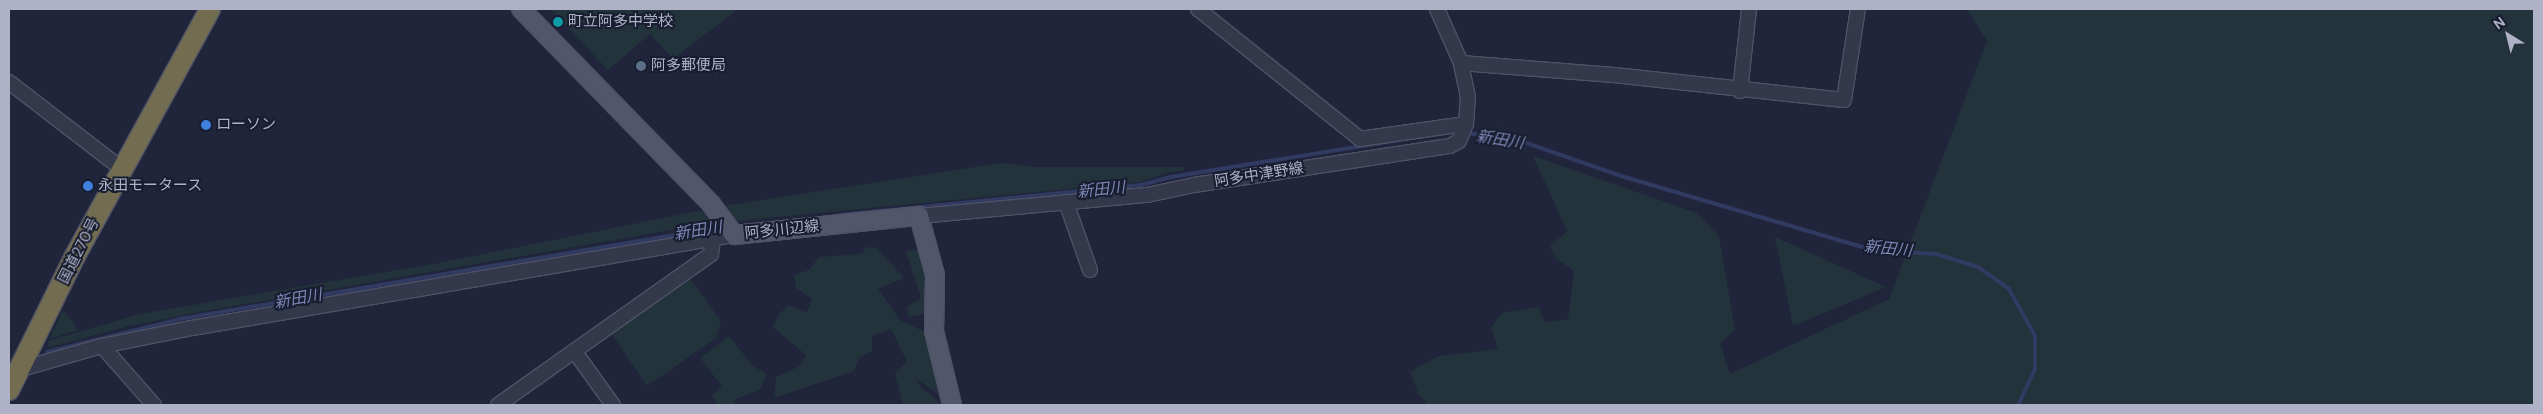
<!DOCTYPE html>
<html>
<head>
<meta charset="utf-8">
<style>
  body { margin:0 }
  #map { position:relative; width:2543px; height:414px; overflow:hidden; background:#20253b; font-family:"DM Sans","Noto Sans JP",sans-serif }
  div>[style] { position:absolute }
  .green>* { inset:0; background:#22333c }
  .stream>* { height:4px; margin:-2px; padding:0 2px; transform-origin:2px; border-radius:2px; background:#313a61 }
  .roads { filter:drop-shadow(1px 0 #4f5266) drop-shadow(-1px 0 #4f5266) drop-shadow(0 1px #4f5266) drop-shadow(0 -1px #4f5266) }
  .minor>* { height:14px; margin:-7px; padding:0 7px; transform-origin:7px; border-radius:7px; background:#34384b }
  .major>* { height:18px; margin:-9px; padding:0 9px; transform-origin:9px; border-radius:9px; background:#52566b }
  .highway>* { height:20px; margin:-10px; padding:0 10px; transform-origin:10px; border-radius:10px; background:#726c50 }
  .dots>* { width:14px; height:14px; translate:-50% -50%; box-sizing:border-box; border:2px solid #191d30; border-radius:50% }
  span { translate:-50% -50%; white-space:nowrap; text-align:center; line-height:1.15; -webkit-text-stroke:4px #191d30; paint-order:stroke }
  .poi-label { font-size:15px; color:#afb2c7 }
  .left { translate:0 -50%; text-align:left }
  .street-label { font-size:15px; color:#afb2c7 }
  .water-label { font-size:16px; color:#7c87b6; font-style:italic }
  .frame { position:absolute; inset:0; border:10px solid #afb2c7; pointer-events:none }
  .north { position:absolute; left:2483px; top:10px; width:50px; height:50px; -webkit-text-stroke:4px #191d30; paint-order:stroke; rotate:324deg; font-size:14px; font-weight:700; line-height:20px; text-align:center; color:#afb2c7 }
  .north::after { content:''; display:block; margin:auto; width:18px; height:22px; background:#afb2c7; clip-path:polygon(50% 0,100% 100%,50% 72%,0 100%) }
</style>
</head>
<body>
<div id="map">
  <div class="green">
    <i style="clip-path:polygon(550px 9px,738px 9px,673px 59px,650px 34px,608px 70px)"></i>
    <i style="clip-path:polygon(1967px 9px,2534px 9px,2534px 405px,1428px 405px,1418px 393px,1410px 372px,1438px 356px,1498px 349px,1491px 327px,1502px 313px,1539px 307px,1544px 322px,1568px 319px,1574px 271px,1556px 258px,1550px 246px,1567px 231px,1533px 156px,1697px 213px,1719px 236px,1735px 330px,1720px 343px,1730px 374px,1889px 299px,1987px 41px)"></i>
    <i style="clip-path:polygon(1001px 163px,1034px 167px,1184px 167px,1184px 171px,1170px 172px,1140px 182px,737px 221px,723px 206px)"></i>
    <i style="clip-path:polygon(698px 211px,710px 214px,718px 226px,677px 229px,195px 313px,129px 326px,47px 348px,48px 341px,140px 314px,439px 263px)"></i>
    <i style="clip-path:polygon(1775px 237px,1886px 287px,1793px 326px)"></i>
    <i style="clip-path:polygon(866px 247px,877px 248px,904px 278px,878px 289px,900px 320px,927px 333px,938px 394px,914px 377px,922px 388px,941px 404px,903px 405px,895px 373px,907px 362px,891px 329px,872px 336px,872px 351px,859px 358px,854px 371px,774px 398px,776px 377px,800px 366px,806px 355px,773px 327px,780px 313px,789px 305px,807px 313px,812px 299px,796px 288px,794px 275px,809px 270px,819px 257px,862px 254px)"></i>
    <i style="clip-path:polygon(923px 250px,930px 278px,927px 313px,909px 317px,907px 307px,921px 298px,906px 251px)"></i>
    <i style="clip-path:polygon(689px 277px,721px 321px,716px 338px,647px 386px,611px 333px)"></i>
    <i style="clip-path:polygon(63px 310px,78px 330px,49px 339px)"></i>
    <i style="clip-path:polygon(729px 336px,753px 366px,767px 374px,760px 390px,736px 399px,733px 405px,717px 405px,712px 395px,722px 386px,700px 358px)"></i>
  </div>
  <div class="stream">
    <i style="left:1466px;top:133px;width:49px;rotate:7deg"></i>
    <i style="left:1515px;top:139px;width:112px;rotate:19.2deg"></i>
    <i style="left:1621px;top:176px;width:262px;rotate:16.4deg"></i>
    <i style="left:1872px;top:250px;width:64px;rotate:3.6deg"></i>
    <i style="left:1936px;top:254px;width:44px;rotate:17.2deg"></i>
    <i style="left:1978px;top:267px;width:38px;rotate:35deg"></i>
    <i style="left:2009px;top:289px;width:54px;rotate:61deg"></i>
    <i style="left:2035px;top:336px;width:33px;rotate:90deg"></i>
    <i style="left:2035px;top:369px;width:40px;rotate:115deg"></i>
    <i style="left:840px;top:215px;width:302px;rotate:-5.7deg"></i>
    <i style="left:1141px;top:185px;width:31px;rotate:-15deg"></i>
    <i style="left:1171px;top:177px;width:231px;rotate:-9.2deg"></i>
    <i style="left:47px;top:352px;width:137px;rotate:-13.9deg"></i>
    <i style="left:180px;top:319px;width:549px;rotate:-9.65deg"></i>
  </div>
  <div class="roads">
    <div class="minor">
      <i style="left:1198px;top:9px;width:208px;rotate:38.7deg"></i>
      <i style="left:1360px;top:139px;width:107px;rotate:-8.1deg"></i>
      <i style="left:1461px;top:63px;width:153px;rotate:4.5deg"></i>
      <i style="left:1614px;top:75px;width:231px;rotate:6.2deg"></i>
      <i style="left:1844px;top:100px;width:92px;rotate:-81.3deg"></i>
      <i style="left:9px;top:82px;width:143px;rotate:37.6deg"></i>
      <i style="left:1740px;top:91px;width:82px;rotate:-83.7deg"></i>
      <i style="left:1066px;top:202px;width:72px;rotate:70.6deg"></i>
      <i style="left:919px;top:216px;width:229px;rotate:-5.3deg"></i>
      <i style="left:1147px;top:195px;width:48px;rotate:-12deg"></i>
      <i style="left:1194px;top:185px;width:259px;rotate:-8.7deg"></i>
      <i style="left:1450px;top:146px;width:10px;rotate:-29deg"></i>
      <i style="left:1459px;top:141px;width:18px;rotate:-68deg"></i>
      <i style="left:1466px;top:124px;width:27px;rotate:-86deg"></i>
      <i style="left:1468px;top:97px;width:35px;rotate:-102deg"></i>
      <i style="left:1461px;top:63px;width:59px;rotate:-114deg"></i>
      <i style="left:102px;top:346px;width:79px;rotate:48.6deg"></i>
      <i style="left:575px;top:352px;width:65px;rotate:54.4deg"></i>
      <i style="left:14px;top:371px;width:91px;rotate:-15.9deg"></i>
      <i style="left:102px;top:346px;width:92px;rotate:-11.3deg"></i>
      <i style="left:192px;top:328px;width:550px;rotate:-9.74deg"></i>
      <i style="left:498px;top:405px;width:261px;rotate:-35.3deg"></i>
      <i style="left:711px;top:254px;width:15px;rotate:-82deg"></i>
    </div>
    <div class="major">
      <i style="left:521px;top:9px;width:272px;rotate:45.7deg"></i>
      <i style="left:711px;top:204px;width:39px;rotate:53deg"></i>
      <i style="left:734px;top:235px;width:186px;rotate:-5.9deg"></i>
      <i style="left:919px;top:216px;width:61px;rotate:74.8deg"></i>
      <i style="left:935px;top:275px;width:56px;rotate:91deg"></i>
      <i style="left:934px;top:331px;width:76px;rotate:76.3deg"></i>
    </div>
    <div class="highway">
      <i style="left:9px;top:390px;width:149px;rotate:-63.8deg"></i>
      <i style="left:75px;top:256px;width:281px;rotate:-61.3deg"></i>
    </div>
  </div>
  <div class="dots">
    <i style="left:558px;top:22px;background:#0f9aa8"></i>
    <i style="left:641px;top:66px;background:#5c6f8a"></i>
    <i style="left:206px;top:125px;background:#3f7fe0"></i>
    <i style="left:88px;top:186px;background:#3f7fe0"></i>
  </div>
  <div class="poi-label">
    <span class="left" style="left:568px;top:22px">町立阿多中学校</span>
    <span class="left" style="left:651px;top:66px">阿多郵便局</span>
    <span class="left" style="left:216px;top:125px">ローソン</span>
    <span class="left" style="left:98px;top:186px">永田モータース</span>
  </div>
  <div class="street-label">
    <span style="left:1259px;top:175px;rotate:-9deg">阿多中津野線</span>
    <span style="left:782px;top:230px;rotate:-6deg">阿多川辺線</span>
    <span style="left:79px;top:251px;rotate:-63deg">国道270号</span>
  </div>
  <div class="water-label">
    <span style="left:1500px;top:140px;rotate:9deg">新田川</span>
    <span style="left:1101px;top:190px;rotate:-6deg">新田川</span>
    <span style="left:698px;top:231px;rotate:-9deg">新田川</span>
    <span style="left:1888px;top:249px;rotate:6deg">新田川</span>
    <span style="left:298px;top:299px;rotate:-10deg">新田川</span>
  </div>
  <div class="frame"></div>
  <div class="north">N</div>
</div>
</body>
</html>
